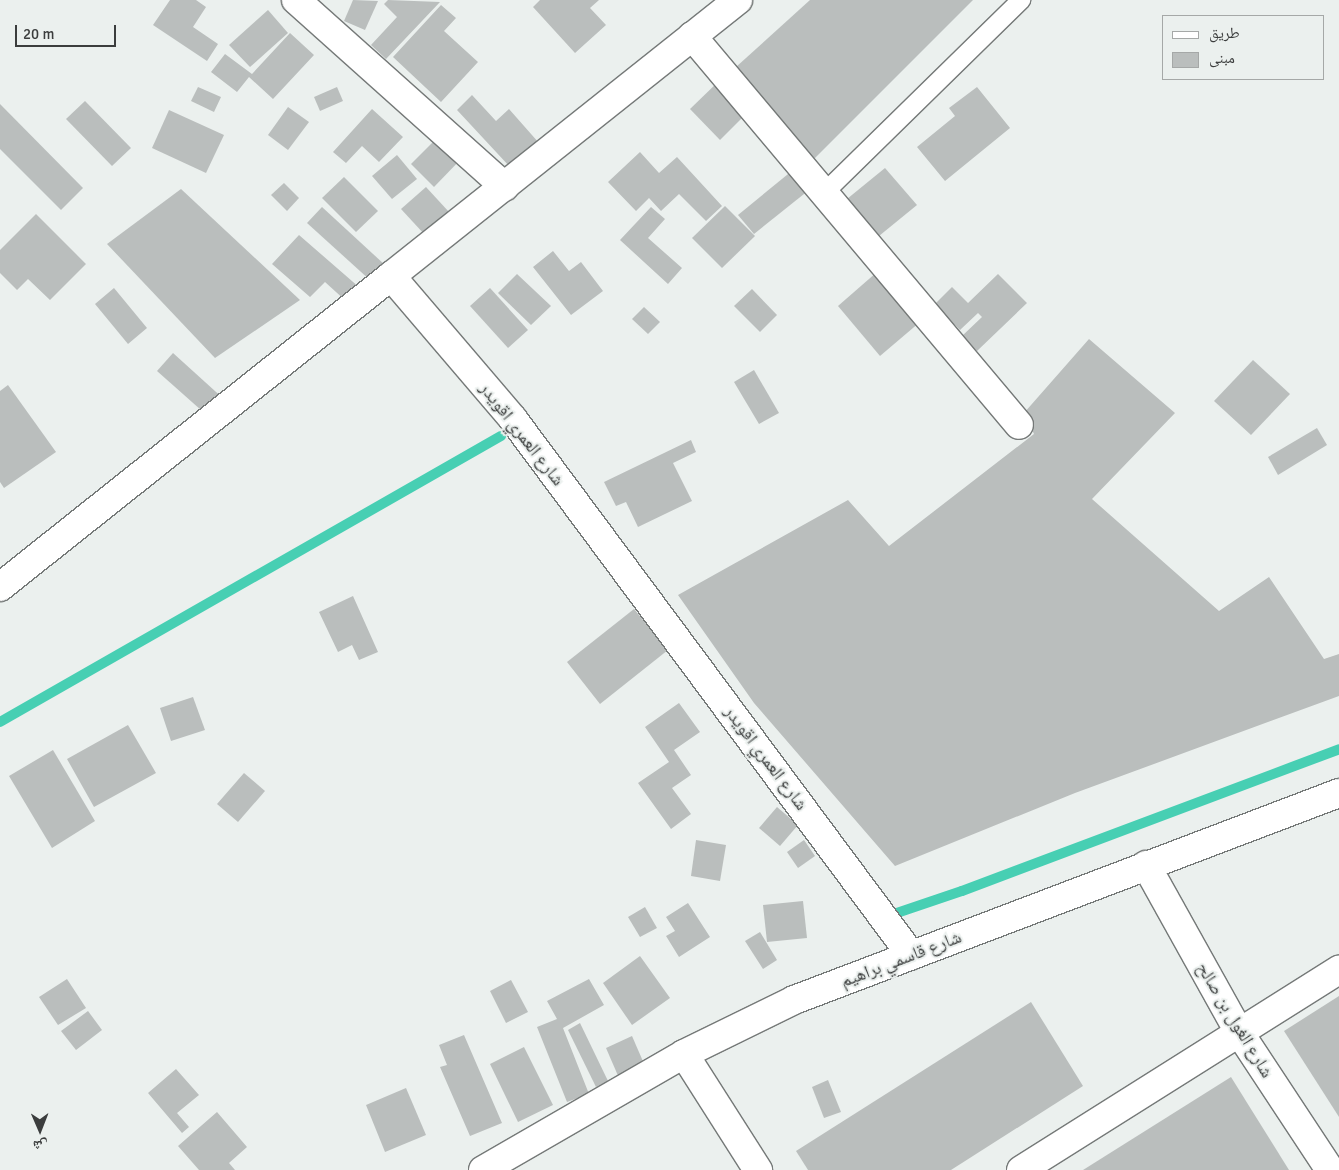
<!DOCTYPE html>
<html>
<head>
<meta charset="utf-8">
<style>
  body { margin:0 }
  #map { position:relative; width:1339px; height:1170px; overflow:hidden; background:#ebf0ee; font-family:Signika,"Noto Naskh Arabic",sans-serif }
  div>[style] { position:absolute }
  .stream>* { height:10px; margin:-5px; padding:0 5px; transform-origin:5px; border-radius:5px; background:#47cfb3 }
  .building>* { inset:0; background:#babebd }
  .roads { filter:drop-shadow(1px 0 #757978) drop-shadow(-1px 0 #757978) drop-shadow(0 1px #757978) drop-shadow(0 -1px #757978) }
  .lane>* { height:18px; margin:-9px; padding:0 9px; transform-origin:9px; border-radius:9px; background:#fff }
  .street>* { height:28px; margin:-14px; padding:0 14px; transform-origin:14px; border-radius:14px; background:#fff }
  .secondary>* { height:28px; margin:-14px; padding:0 14px; transform-origin:14px; border-radius:14px; background:#fff }
  span { translate:-50% -50%; white-space:nowrap; text-align:center; line-height:1.15; -webkit-text-stroke:4px #ebf0ee; paint-order:stroke }
  .street-label { font-size:18px; color:#3b3d3d }
  .legend { position:absolute; left:1162px; top:15px; width:162px; height:65px; box-sizing:border-box; background:#ebf0ee; border:1px solid #a5a8a7; margin:0; padding:6px 9px; list-style:none; font-size:15px; color:#3b3d3d }
  .legend li { display:flex; align-items:center; gap:10px; height:25px }
  .legend b { width:25px; border:1px solid #a5a8a7 }
  .north { position:absolute; left:15px; top:1105px; width:50px; height:50px; -webkit-text-stroke:4px #ebf0ee; paint-order:stroke; rotate:179deg; font-size:14px; font-weight:700; line-height:20px; text-align:center; color:#3b3d3d }
  .north::after { content:''; display:block; margin:auto; width:18px; height:22px; background:#3b3d3d; clip-path:polygon(50% 0,100% 100%,50% 72%,0 100%) }
  .scale { position:absolute; left:15px; top:25px; width:101px; height:22px; box-sizing:border-box; border:2px solid #3b3d3d; border-top:0; padding-left:6px; font-size:15px; line-height:18px; white-space:nowrap; color:#3b3d3d; -webkit-text-stroke:4px #ebf0ee; paint-order:stroke }
</style>
</head>
<body>
<div id="map">
  <div class="stream">
    <i style="left:0;top:722px;width:577px;rotate:-29.72deg"></i>
    <i style="left:885px;top:917px;width:81px;rotate:-18.7deg"></i>
    <i style="left:962px;top:891px;width:403px;rotate:-20.6deg"></i>
  </div>
  <div class="building">
    <i style="clip-path:polygon(170px 0,196px 0,206px 7px,193px 27px,218px 44px,207px 61px,153px 25px)"></i>
    <i style="clip-path:polygon(353px 0,378px 1px,365px 30px,344px 21px)"></i>
    <i style="clip-path:polygon(388px 0,440px 2px,386px 59px,371px 45px,397px 17px,384px 4px)"></i>
    <i style="clip-path:polygon(540px 0,599px 0,590px 8px,606px 25px,575px 53px,533px 7px)"></i>
    <i style="clip-path:polygon(810px 0,973px 0,814px 159px,736px 67px)"></i>
    <i style="clip-path:polygon(441px 5px,456px 18px,444px 31px,478px 62px,441px 102px,393px 57px)"></i>
    <i style="clip-path:polygon(268px 10px,288px 33px,250px 67px,229px 45px)"></i>
    <i style="clip-path:polygon(290px 33px,314px 55px,273px 99px,249px 77px,237px 92px,211px 72px,225px 54px,252px 74px)"></i>
    <i style="clip-path:polygon(721px 79px,750px 110px,720px 140px,690px 109px)"></i>
    <i style="clip-path:polygon(198px 87px,221px 97px,214px 112px,191px 101px)"></i>
    <i style="clip-path:polygon(337px 87px,343px 101px,320px 111px,314px 97px)"></i>
    <i style="clip-path:polygon(977px 87px,1010px 128px,945px 181px,917px 147px,955px 116px,949px 108px)"></i>
    <i style="clip-path:polygon(472px 95px,496px 121px,509px 109px,539px 143px,511px 168px,457px 110px)"></i>
    <i style="clip-path:polygon(85px 101px,131px 148px,112px 166px,66px 119px)"></i>
    <i style="clip-path:polygon(0 104px,83px 188px,61px 210px,0 149px)"></i>
    <i style="clip-path:polygon(288px 107px,309px 122px,288px 150px,268px 135px)"></i>
    <i style="clip-path:polygon(372px 109px,403px 137px,379px 162px,362px 146px,346px 163px,333px 152px)"></i>
    <i style="clip-path:polygon(169px 110px,224px 135px,206px 173px,152px 148px)"></i>
    <i style="clip-path:polygon(440px 135px,463px 157px,434px 187px,411px 164px)"></i>
    <i style="clip-path:polygon(640px 152px,659px 173px,677px 157px,722px 206px,706px 221px,679px 194px,661px 211px,649px 198px,636px 211px,608px 182px)"></i>
    <i style="clip-path:polygon(397px 155px,417px 179px,392px 199px,372px 176px)"></i>
    <i style="clip-path:polygon(885px 168px,917px 205px,879px 236px,847px 199px)"></i>
    <i style="clip-path:polygon(793px 170px,809px 190px,754px 234px,738px 215px)"></i>
    <i style="clip-path:polygon(344px 177px,378px 211px,356px 232px,322px 198px)"></i>
    <i style="clip-path:polygon(284px 183px,299px 198px,287px 211px,271px 195px)"></i>
    <i style="clip-path:polygon(426px 187px,449px 212px,425px 235px,401px 209px)"></i>
    <i style="clip-path:polygon(181px 189px,300px 300px,215px 358px,107px 244px)"></i>
    <i style="clip-path:polygon(725px 206px,755px 236px,722px 268px,692px 238px)"></i>
    <i style="clip-path:polygon(322px 207px,385px 265px,371px 281px,307px 223px)"></i>
    <i style="clip-path:polygon(651px 207px,665px 219px,648px 238px,682px 268px,668px 284px,620px 240px)"></i>
    <i style="clip-path:polygon(36px 214px,86px 264px,50px 300px,28px 279px,17px 290px,0 273px,0 250px)"></i>
    <i style="clip-path:polygon(299px 235px,360px 288px,347px 302px,325px 282px,310px 297px,272px 264px)"></i>
    <i style="clip-path:polygon(553px 251px,569px 271px,581px 262px,603px 291px,571px 315px,533px 267px)"></i>
    <i style="clip-path:polygon(877px 272px,920px 322px,880px 356px,838px 306px)"></i>
    <i style="clip-path:polygon(517px 274px,551px 306px,531px 325px,498px 293px)"></i>
    <i style="clip-path:polygon(998px 274px,1027px 303px,977px 351px,962px 336px,982px 317px,978px 313px,960px 330px,935px 304px,952px 287px,968px 303px)"></i>
    <i style="clip-path:polygon(114px 288px,147px 328px,128px 344px,95px 304px)"></i>
    <i style="clip-path:polygon(490px 288px,528px 330px,508px 348px,470px 306px)"></i>
    <i style="clip-path:polygon(752px 289px,777px 315px,760px 332px,734px 306px)"></i>
    <i style="clip-path:polygon(644px 307px,660px 322px,648px 334px,632px 319px)"></i>
    <i style="clip-path:polygon(1089px 339px,1175px 413px,1092px 499px,1219px 611px,1269px 577px,1324px 659px,1339px 654px,1339px 696px,1075px 793px,895px 866px,754px 703px,678px 595px,848px 500px,889px 546px,1034px 434px,1024px 413px)"></i>
    <i style="clip-path:polygon(173px 353px,226px 401px,210px 418px,157px 371px)"></i>
    <i style="clip-path:polygon(1253px 360px,1290px 394px,1251px 435px,1214px 401px)"></i>
    <i style="clip-path:polygon(754px 370px,779px 413px,759px 424px,734px 382px)"></i>
    <i style="clip-path:polygon(8px 385px,56px 452px,4px 488px,0 482px,0 391px)"></i>
    <i style="clip-path:polygon(1317px 428px,1327px 445px,1278px 475px,1268px 457px)"></i>
    <i style="clip-path:polygon(691px 440px,696px 452px,673px 463px,692px 501px,638px 527px,626px 502px,616px 506px,604px 482px)"></i>
    <i style="clip-path:polygon(353px 596px,378px 652px,359px 660px,352px 645px,338px 652px,319px 612px)"></i>
    <i style="clip-path:polygon(634px 609px,668px 650px,600px 704px,567px 662px)"></i>
    <i style="clip-path:polygon(193px 697px,205px 730px,171px 741px,160px 708px)"></i>
    <i style="clip-path:polygon(679px 703px,700px 732px,674px 750px,691px 775px,672px 788px,691px 814px,671px 829px,638px 783px,669px 762px,645px 727px)"></i>
    <i style="clip-path:polygon(128px 725px,156px 773px,94px 807px,67px 759px)"></i>
    <i style="clip-path:polygon(53px 750px,95px 821px,52px 848px,9px 776px)"></i>
    <i style="clip-path:polygon(244px 773px,265px 791px,238px 822px,217px 804px)"></i>
    <i style="clip-path:polygon(777px 807px,798px 825px,780px 846px,759px 828px)"></i>
    <i style="clip-path:polygon(696px 840px,726px 845px,720px 881px,691px 876px)"></i>
    <i style="clip-path:polygon(804px 840px,815px 856px,798px 868px,787px 852px)"></i>
    <i style="clip-path:polygon(803px 901px,807px 938px,767px 942px,763px 905px)"></i>
    <i style="clip-path:polygon(688px 903px,710px 937px,679px 957px,666px 936px,675px 931px,666px 917px)"></i>
    <i style="clip-path:polygon(645px 907px,657px 928px,640px 937px,628px 917px)"></i>
    <i style="clip-path:polygon(760px 932px,777px 960px,763px 969px,745px 941px)"></i>
    <i style="clip-path:polygon(640px 956px,670px 998px,632px 1025px,603px 983px)"></i>
    <i style="clip-path:polygon(67px 979px,86px 1008px,58px 1025px,39px 997px)"></i>
    <i style="clip-path:polygon(589px 979px,604px 1005px,563px 1028px,589px 1094px,567px 1102px,537px 1027px,557px 1019px,547px 1001px)"></i>
    <i style="clip-path:polygon(511px 980px,528px 1012px,506px 1023px,490px 991px)"></i>
    <i style="clip-path:polygon(1339px 996px,1339px 1117px,1284px 1031px)"></i>
    <i style="clip-path:polygon(1031px 1002px,1083px 1086px,951px 1170px,808px 1170px,796px 1151px)"></i>
    <i style="clip-path:polygon(88px 1011px,102px 1030px,76px 1050px,61px 1031px)"></i>
    <i style="clip-path:polygon(580px 1023px,608px 1081px,596px 1087px,568px 1030px)"></i>
    <i style="clip-path:polygon(464px 1035px,502px 1123px,470px 1136px,440px 1067px,447px 1065px,439px 1045px)"></i>
    <i style="clip-path:polygon(632px 1036px,645px 1066px,619px 1078px,606px 1048px)"></i>
    <i style="clip-path:polygon(524px 1047px,553px 1105px,518px 1122px,490px 1064px)"></i>
    <i style="clip-path:polygon(176px 1069px,199px 1095px,177px 1113px,189px 1127px,182px 1133px,148px 1093px)"></i>
    <i style="clip-path:polygon(1231px 1077px,1289px 1170px,1083px 1170px)"></i>
    <i style="clip-path:polygon(828px 1080px,841px 1112px,824px 1118px,812px 1087px)"></i>
    <i style="clip-path:polygon(406px 1088px,426px 1135px,385px 1152px,366px 1105px)"></i>
    <i style="clip-path:polygon(217px 1112px,247px 1147px,229px 1163px,235px 1170px,199px 1170px,178px 1146px)"></i>
  </div>
  <div class="roads">
    <div class="lane">
      <i style="left:822px;top:195px;width:279px;rotate:-44.4deg"></i>
    </div>
    <div class="street">
      <i style="left:296px;top:0;width:280px;rotate:41.8deg"></i>
      <i style="left:692px;top:36px;width:508px;rotate:49.95deg"></i>
      <i style="left:0;top:587px;width:500px;rotate:-38.5deg"></i>
      <i style="left:1146px;top:865px;width:191px;rotate:60.9deg"></i>
      <i style="left:1239px;top:1032px;width:165px;rotate:56.6deg"></i>
      <i style="left:684px;top:1054px;width:138px;rotate:57.5deg"></i>
      <i style="left:1021px;top:1170px;width:376px;rotate:-32.2deg"></i>
    </div>
    <div class="secondary">
      <i style="left:738px;top:0;width:443px;rotate:141.5deg"></i>
      <i style="left:391px;top:276px;width:188px;rotate:49.5deg"></i>
      <i style="left:513px;top:419px;width:668px;rotate:53.4deg"></i>
      <i style="left:483px;top:1170px;width:232px;rotate:-30deg"></i>
      <i style="left:684px;top:1054px;width:123px;rotate:-26.1deg"></i>
      <i style="left:794px;top:1000px;width:583px;rotate:-20.8deg"></i>
    </div>
  </div>
  <div class="street-label">
    <span style="left:522px;top:434px;rotate:52deg">شارع العمري اقويدر</span>
    <span style="left:766px;top:758px;rotate:53deg">شارع العمري اقويدر</span>
    <span style="left:901px;top:959px;rotate:-21deg">شارع قاسمي براهيم</span>
    <span style="left:1235px;top:1020px;rotate:59deg">شارع الغول بن صالح</span>
  </div>
  <ul class="legend">
  <li><b style="height:6px;background:#fff"></b>طريق</li>
  <li><b style="height:14px;background:#babebd"></b>مبنى</li>
  </ul>
  <div class="north">ش</div>
  <div class="scale">20 m</div>
</div>
</body>
</html>
